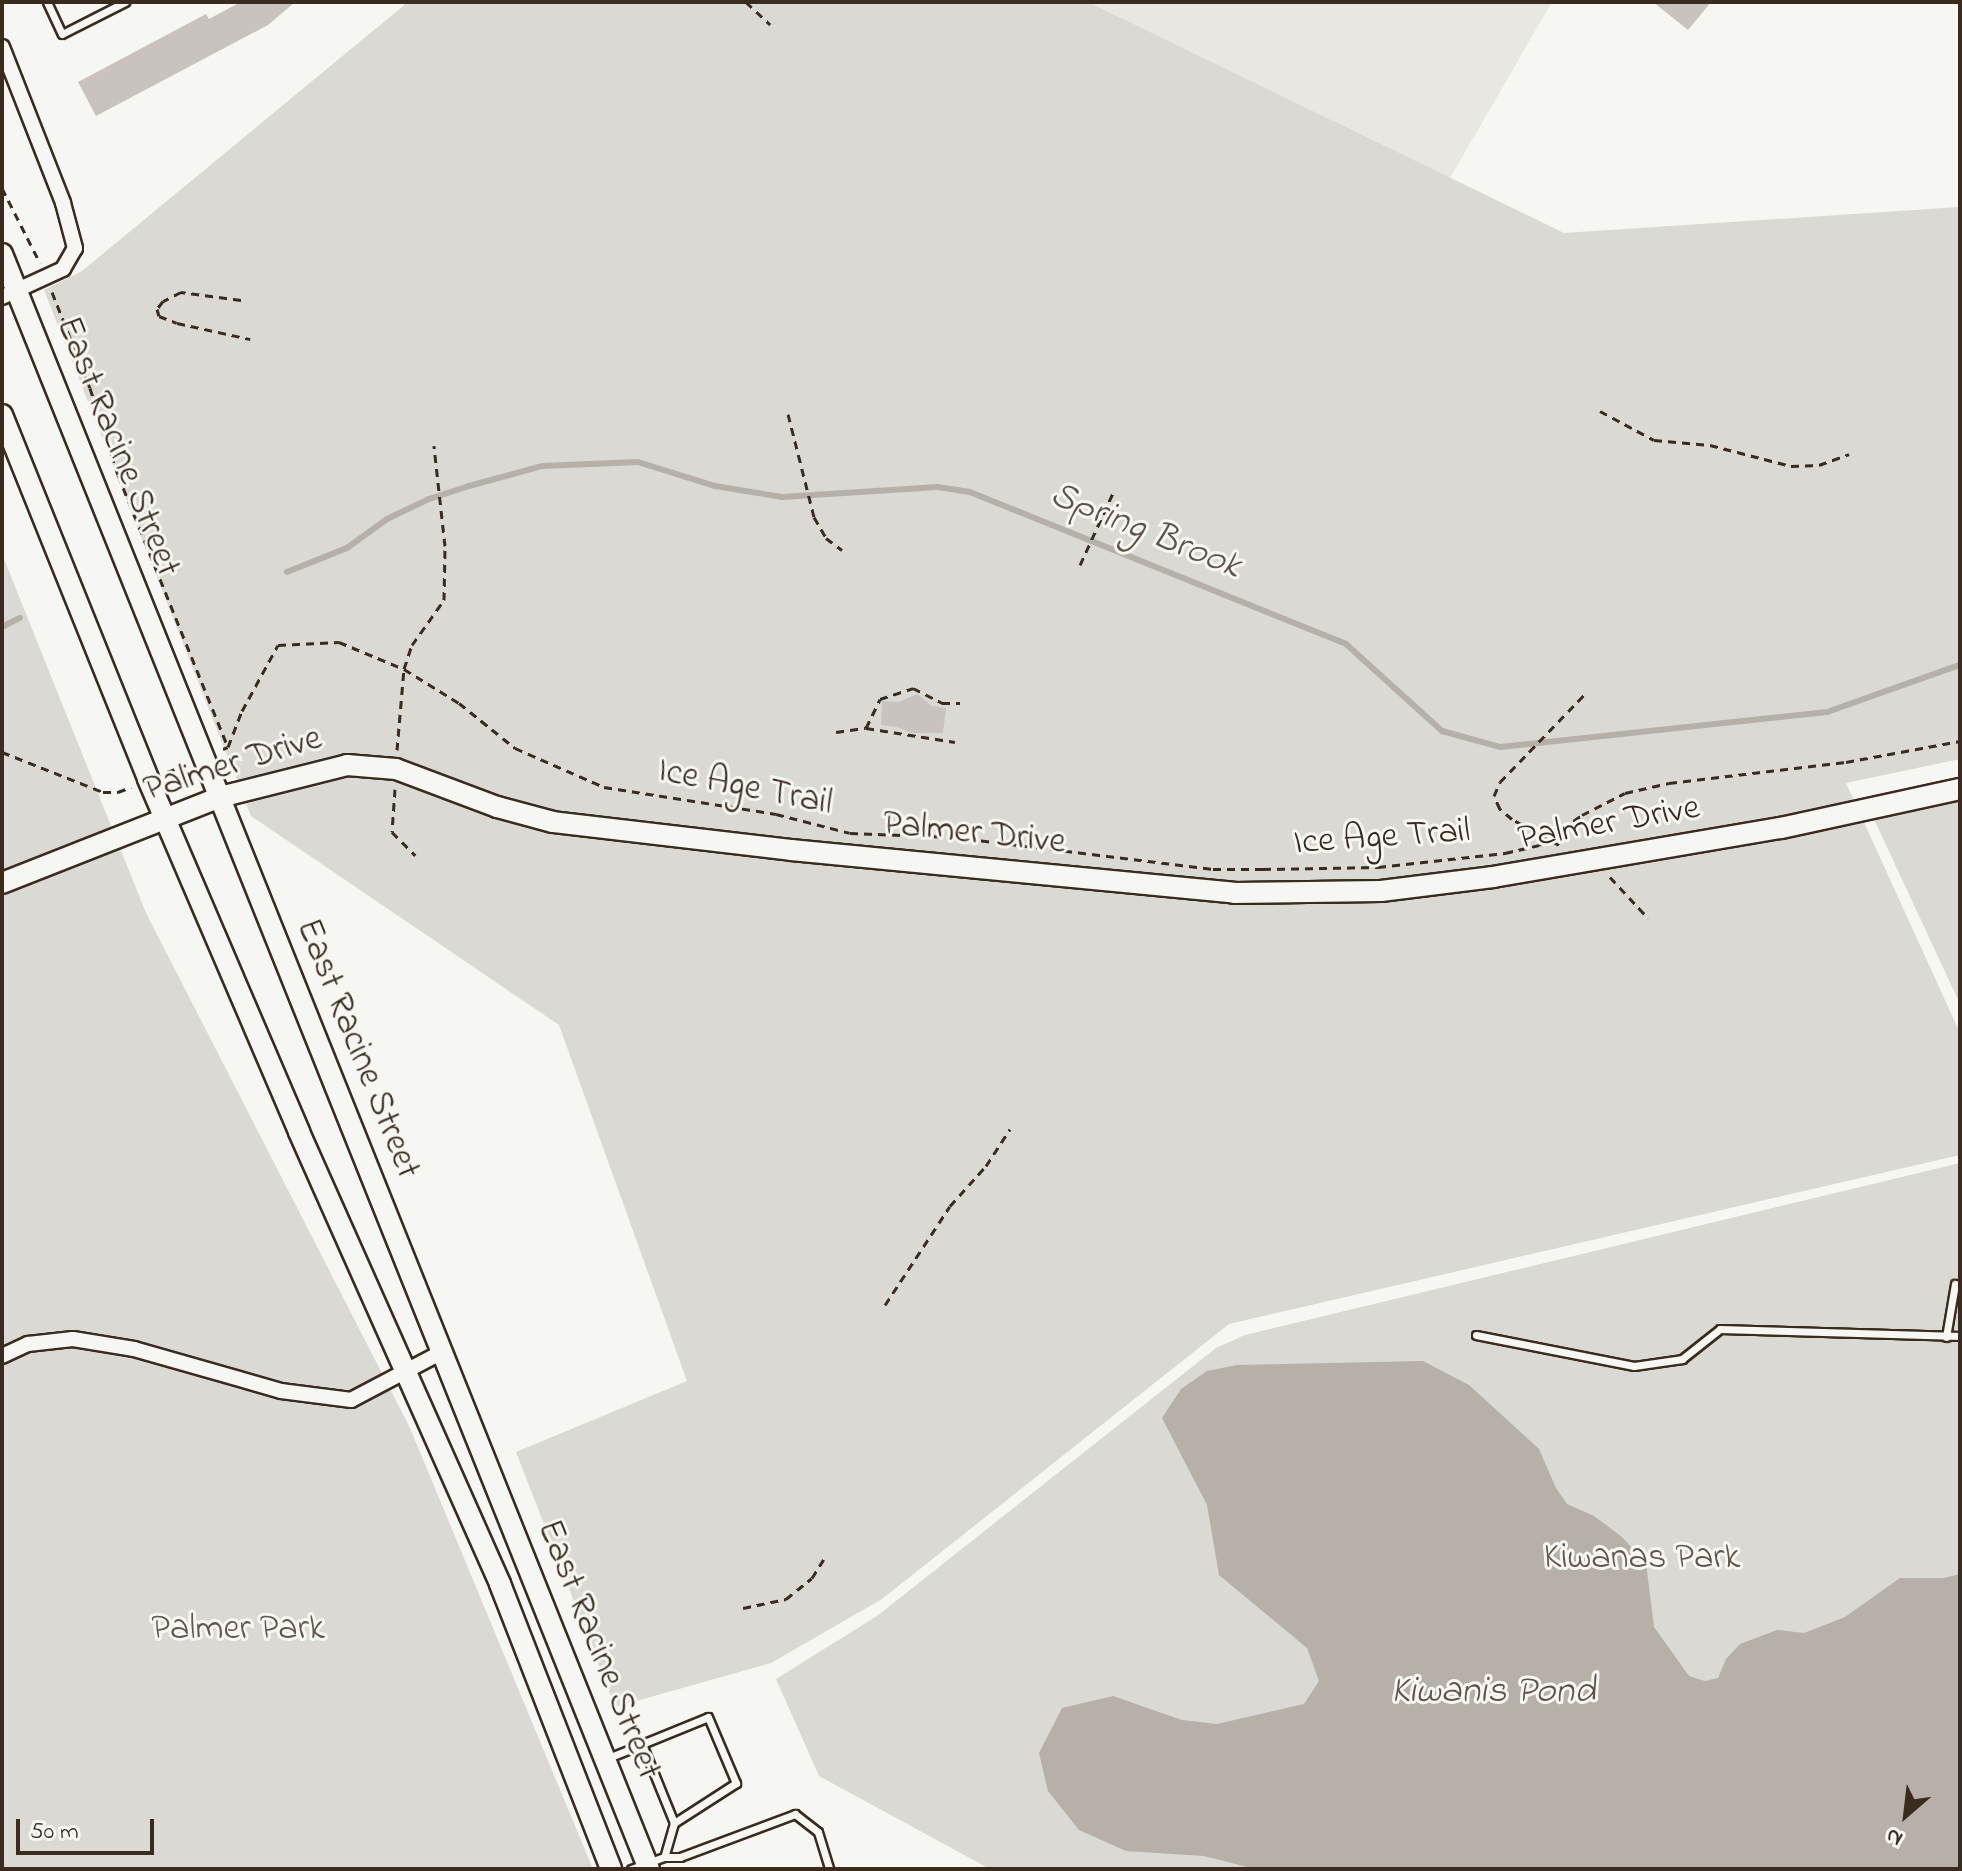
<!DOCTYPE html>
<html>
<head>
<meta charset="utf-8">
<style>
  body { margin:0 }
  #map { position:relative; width:1962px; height:1871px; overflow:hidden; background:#f6f6f2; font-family:"Indie Flower",sans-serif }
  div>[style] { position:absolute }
  .built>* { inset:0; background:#e8e7e2 }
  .green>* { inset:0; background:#dad9d3 }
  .water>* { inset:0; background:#b6b0a9 }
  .stream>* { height:6px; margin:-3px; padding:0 3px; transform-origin:3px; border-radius:3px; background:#b6b0a9 }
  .building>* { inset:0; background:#c8c3be }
  .path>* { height:3px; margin-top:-1.5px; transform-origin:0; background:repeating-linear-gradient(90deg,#3b2a1e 0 8px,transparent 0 14px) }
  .roads { filter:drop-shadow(2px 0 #3b2a1e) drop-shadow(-2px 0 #3b2a1e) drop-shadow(0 2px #3b2a1e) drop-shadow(0 -2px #3b2a1e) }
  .lane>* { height:7px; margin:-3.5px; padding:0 3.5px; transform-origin:3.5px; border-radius:3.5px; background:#f6f6f2 }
  .street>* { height:14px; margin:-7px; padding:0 7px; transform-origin:7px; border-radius:7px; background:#f6f6f2 }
  .secondary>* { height:20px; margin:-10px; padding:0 10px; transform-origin:10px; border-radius:10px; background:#f6f6f2 }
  span { translate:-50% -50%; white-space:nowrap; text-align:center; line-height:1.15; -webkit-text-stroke:6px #f6f6f2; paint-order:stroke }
  .street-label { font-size:36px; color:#3b2a1e }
  .park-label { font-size:36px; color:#63564b }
  .water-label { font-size:38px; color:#605248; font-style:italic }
  .frame { position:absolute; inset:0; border:4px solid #3b2a1e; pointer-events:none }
  .north { position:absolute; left:1866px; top:1775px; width:80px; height:80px; -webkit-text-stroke:6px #f6f6f2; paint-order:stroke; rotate:208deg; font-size:22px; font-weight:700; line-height:32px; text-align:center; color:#3b2a1e }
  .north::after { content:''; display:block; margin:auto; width:28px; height:36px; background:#3b2a1e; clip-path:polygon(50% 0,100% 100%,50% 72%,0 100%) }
  .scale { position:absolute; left:16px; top:1819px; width:138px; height:36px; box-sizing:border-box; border:4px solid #3b2a1e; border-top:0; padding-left:10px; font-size:24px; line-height:28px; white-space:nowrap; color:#3b2a1e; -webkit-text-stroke:6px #f6f6f2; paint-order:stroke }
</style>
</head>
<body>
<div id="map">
  <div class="built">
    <i style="clip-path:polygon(1088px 2px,1552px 2px,1450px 178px)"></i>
  </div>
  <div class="green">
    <i style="clip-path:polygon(408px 2px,1088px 2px,1564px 233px,1960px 207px,1960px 759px,1846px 783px,1960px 1033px,1960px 1155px,1229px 1324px,882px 1599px,771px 1663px,615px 1707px,516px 1452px,687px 1381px,559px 1025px,251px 816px,44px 290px,82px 271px)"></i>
    <i style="clip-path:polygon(2px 554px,146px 913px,410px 1428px,593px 1869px,2px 1869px)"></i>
    <i style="clip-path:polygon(1960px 799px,1960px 1004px,1873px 817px)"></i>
    <i style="clip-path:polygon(1960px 1163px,1960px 1869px,990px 1869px,819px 1776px,776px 1679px,877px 1616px,1216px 1348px,1245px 1335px)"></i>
  </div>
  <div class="water">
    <i style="clip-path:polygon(1423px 1361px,1469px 1385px,1539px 1449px,1556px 1488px,1567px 1504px,1594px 1516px,1622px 1537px,1646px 1563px,1654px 1627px,1689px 1676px,1705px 1681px,1718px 1678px,1726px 1659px,1740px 1644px,1777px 1630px,1804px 1633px,1845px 1617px,1900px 1578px,1944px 1578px,1960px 1574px,1960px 1869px,1255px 1869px,1204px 1856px,1126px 1851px,1079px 1830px,1048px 1791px,1039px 1753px,1062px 1708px,1113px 1696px,1182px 1720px,1217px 1724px,1304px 1704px,1319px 1681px,1307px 1648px,1219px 1575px,1207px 1505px,1162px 1418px,1181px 1389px,1207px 1371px,1237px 1365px)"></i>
  </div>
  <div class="stream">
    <i style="left:287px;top:572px;width:65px;rotate:-21.8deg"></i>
    <i style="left:347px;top:548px;width:49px;rotate:-35.9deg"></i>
    <i style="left:387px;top:519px;width:47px;rotate:-25.5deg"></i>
    <i style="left:429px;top:499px;width:42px;rotate:-18deg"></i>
    <i style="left:469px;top:486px;width:76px;rotate:-15.3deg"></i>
    <i style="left:542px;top:466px;width:96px;rotate:-2.4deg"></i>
    <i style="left:638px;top:462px;width:81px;rotate:17.3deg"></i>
    <i style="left:715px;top:486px;width:68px;rotate:9.3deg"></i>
    <i style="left:782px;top:497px;width:156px;rotate:-3.7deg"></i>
    <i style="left:938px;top:487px;width:32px;rotate:9deg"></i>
    <i style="left:970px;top:492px;width:406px;rotate:22deg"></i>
    <i style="left:1346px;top:644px;width:130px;rotate:42.2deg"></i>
    <i style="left:1442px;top:731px;width:60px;rotate:15.4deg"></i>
    <i style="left:1500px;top:747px;width:329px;rotate:-6.1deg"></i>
    <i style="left:1827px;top:712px;width:141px;rotate:-19.5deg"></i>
    <i style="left:2px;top:627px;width:20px;rotate:-27deg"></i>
  </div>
  <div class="building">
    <i style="clip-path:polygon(241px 2px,295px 2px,268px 25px,96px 116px,78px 82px,206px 14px,209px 19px)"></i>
    <i style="clip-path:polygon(1653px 2px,1711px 2px,1688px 30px)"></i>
    <i style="clip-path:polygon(917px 694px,932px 706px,946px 708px,943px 733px,912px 733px,897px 727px,881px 725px,882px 701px,899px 702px)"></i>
  </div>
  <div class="path">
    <i style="left:746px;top:2px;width:33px;rotate:43deg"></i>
    <i style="left:2px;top:188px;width:84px;rotate:63.1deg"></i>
    <i style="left:52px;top:292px;width:103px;rotate:68.4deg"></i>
    <i style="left:90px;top:388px;width:91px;rotate:72.2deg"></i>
    <i style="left:118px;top:475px;width:293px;rotate:68deg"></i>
    <i style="left:241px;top:300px;width:61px;rotate:-172.4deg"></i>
    <i style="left:181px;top:292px;width:20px;rotate:153deg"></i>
    <i style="left:163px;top:301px;width:10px;rotate:127deg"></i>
    <i style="left:157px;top:309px;width:7px;rotate:74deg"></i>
    <i style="left:159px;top:316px;width:19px;rotate:21deg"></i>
    <i style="left:177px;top:323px;width:75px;rotate:12.4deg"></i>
    <i style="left:1600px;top:411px;width:61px;rotate:28.2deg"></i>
    <i style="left:1654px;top:440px;width:56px;rotate:5.1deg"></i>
    <i style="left:1710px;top:445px;width:84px;rotate:14.5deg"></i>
    <i style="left:1791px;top:466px;width:28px;rotate:-2deg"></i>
    <i style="left:1819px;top:465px;width:32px;rotate:-20deg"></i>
    <i style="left:788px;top:414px;width:106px;rotate:75.8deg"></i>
    <i style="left:814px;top:517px;width:24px;rotate:60deg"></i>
    <i style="left:826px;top:538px;width:20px;rotate:37deg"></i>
    <i style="left:1080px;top:565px;width:79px;rotate:-65.4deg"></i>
    <i style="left:866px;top:728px;width:32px;rotate:-64deg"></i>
    <i style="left:880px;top:699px;width:35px;rotate:-18deg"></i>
    <i style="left:913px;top:688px;width:33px;rotate:27deg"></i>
    <i style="left:942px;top:703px;width:18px"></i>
    <i style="left:836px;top:732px;width:30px;rotate:-8deg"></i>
    <i style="left:866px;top:728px;width:90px;rotate:8.9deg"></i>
    <i style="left:223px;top:749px;width:5px;rotate:-22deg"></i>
    <i style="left:228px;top:747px;width:39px;rotate:-69deg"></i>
    <i style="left:242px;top:711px;width:75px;rotate:-61.4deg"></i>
    <i style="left:278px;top:645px;width:61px;rotate:-2.8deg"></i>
    <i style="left:339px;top:642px;width:70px;rotate:22.6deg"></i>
    <i style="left:404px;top:669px;width:65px;rotate:31.7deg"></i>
    <i style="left:459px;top:703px;width:72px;rotate:38.8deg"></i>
    <i style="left:515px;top:748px;width:97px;rotate:23.7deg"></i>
    <i style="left:604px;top:787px;width:174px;rotate:8.9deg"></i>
    <i style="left:776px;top:814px;width:76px;rotate:14.4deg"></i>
    <i style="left:850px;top:833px;width:103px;rotate:2.2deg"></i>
    <i style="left:953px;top:837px;width:262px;rotate:7deg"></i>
    <i style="left:1213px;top:869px;width:50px"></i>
    <i style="left:1263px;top:869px;width:115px;rotate:-1deg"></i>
    <i style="left:1378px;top:867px;width:128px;rotate:-6.3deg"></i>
    <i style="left:1505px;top:853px;width:35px;rotate:-13deg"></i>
    <i style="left:1539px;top:845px;width:52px;rotate:-34.9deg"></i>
    <i style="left:1582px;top:815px;width:48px;rotate:-27.1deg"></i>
    <i style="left:1625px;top:793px;width:45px;rotate:-12.8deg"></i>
    <i style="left:1669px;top:783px;width:178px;rotate:-6.8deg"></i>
    <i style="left:1846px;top:762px;width:116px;rotate:-10.4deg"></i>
    <i style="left:397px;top:750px;width:81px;rotate:-85.1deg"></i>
    <i style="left:404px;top:669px;width:25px;rotate:-72deg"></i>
    <i style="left:412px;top:645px;width:55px;rotate:-54.6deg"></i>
    <i style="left:444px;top:600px;width:54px;rotate:-88.9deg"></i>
    <i style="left:445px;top:546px;width:101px;rotate:-96.3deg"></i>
    <i style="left:2px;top:752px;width:109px;rotate:21.6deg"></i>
    <i style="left:103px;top:792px;width:15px"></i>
    <i style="left:118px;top:792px;width:14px;rotate:-21deg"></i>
    <i style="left:167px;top:772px;width:20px;rotate:-20deg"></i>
    <i style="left:395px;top:789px;width:43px;rotate:94deg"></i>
    <i style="left:392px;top:832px;width:33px;rotate:45deg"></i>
    <i style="left:1559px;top:845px;width:54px;rotate:-151deg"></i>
    <i style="left:1512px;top:819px;width:16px;rotate:-140deg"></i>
    <i style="left:1500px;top:809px;width:14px;rotate:-115deg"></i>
    <i style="left:1494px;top:796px;width:15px;rotate:-67deg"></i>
    <i style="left:1500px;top:782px;width:125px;rotate:-46deg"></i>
    <i style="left:1610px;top:877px;width:56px;rotate:47.2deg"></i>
    <i style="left:885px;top:1305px;width:118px;rotate:-56.7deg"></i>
    <i style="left:950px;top:1206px;width:54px;rotate:-48deg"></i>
    <i style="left:986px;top:1166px;width:44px;rotate:-57deg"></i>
    <i style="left:743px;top:1608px;width:44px;rotate:-11.8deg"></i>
    <i style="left:786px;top:1599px;width:33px;rotate:-39deg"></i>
    <i style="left:812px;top:1578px;width:22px;rotate:-58deg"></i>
  </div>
  <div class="roads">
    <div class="lane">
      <i style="left:47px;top:2px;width:35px;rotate:65deg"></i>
      <i style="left:62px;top:34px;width:71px;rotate:-26.9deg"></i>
      <i style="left:1476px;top:1335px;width:161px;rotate:11.1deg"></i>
      <i style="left:1634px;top:1366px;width:49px;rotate:-8.3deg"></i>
      <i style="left:1682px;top:1359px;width:48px;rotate:-38.3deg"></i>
      <i style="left:1720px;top:1329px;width:240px;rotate:1.7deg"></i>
      <i style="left:1946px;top:1337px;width:54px;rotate:-80.4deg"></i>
      <i style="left:642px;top:1744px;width:71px;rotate:-22.2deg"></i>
      <i style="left:708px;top:1717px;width:72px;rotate:67deg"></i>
      <i style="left:736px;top:1783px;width:74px;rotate:147.2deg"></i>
      <i style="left:608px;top:1758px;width:37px;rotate:-22deg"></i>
      <i style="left:642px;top:1744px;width:85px;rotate:67.9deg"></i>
      <i style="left:674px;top:1823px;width:35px;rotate:106deg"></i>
      <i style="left:631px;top:1869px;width:35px;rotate:-20deg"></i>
      <i style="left:664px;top:1857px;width:16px"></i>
      <i style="left:680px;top:1857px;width:123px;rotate:-20.5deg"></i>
      <i style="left:795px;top:1814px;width:29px;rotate:38deg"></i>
      <i style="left:818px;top:1832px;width:39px;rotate:73deg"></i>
    </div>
    <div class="street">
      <i style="left:2px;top:47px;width:168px;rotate:68.6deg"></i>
      <i style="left:63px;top:203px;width:47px;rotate:75.1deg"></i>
      <i style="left:75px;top:248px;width:24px;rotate:120deg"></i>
      <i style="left:63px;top:269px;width:67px;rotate:155.3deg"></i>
      <i style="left:2px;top:1356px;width:29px;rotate:-25deg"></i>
      <i style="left:28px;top:1344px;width:45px;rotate:-6.3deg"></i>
      <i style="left:73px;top:1339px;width:62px;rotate:9.3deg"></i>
      <i style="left:134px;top:1349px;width:153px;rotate:15.9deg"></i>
      <i style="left:281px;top:1391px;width:71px;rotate:7.3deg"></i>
      <i style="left:351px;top:1400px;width:103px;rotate:-27.8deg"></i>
    </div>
    <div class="secondary">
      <i style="left:2px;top:254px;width:1740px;rotate:68.17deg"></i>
      <i style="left:2px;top:415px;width:392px;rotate:68.1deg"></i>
      <i style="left:148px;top:779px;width:384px;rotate:66.8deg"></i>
      <i style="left:299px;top:1132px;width:495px;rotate:66deg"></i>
      <i style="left:500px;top:1584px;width:306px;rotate:68.7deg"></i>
      <i style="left:2px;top:883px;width:234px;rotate:-21.5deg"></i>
      <i style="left:220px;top:797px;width:131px;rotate:-14.1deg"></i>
      <i style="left:347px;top:765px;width:49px;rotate:4.7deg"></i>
      <i style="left:396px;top:769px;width:108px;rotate:20.6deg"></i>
      <i style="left:497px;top:807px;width:58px;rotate:15deg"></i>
      <i style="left:553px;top:822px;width:240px;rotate:6.7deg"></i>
      <i style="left:791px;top:850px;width:445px;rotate:5.5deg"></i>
      <i style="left:1234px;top:893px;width:147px;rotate:-0.8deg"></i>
      <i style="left:1381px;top:891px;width:113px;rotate:-7.1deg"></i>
      <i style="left:1493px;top:877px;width:292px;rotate:-9.7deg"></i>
      <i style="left:1781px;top:828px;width:183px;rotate:-12.3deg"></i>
    </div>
  </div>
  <div class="street-label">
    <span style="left:117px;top:447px;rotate:68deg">East Racine Street</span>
    <span style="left:233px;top:765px;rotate:-17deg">Palmer Drive</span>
    <span style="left:745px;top:788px;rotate:11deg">Ice Age Trail</span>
    <span style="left:1609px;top:824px;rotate:-10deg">Palmer Drive</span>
    <span style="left:974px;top:834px;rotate:6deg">Palmer Drive</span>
    <span style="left:1382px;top:838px;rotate:-4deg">Ice Age Trail</span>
    <span style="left:357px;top:1049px;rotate:68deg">East Racine Street</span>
    <span style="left:598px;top:1650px;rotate:68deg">East Racine Street</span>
  </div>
  <div class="park-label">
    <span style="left:1642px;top:1559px">Kiwanas Park</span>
    <span style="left:238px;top:1630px">Palmer Park</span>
  </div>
  <div class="water-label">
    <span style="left:1145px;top:532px;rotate:22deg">Spring Brook</span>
    <span style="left:1493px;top:1693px">Kiwanis Pond</span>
  </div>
  <div class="frame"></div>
  <div class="north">N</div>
  <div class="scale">50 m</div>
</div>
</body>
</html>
